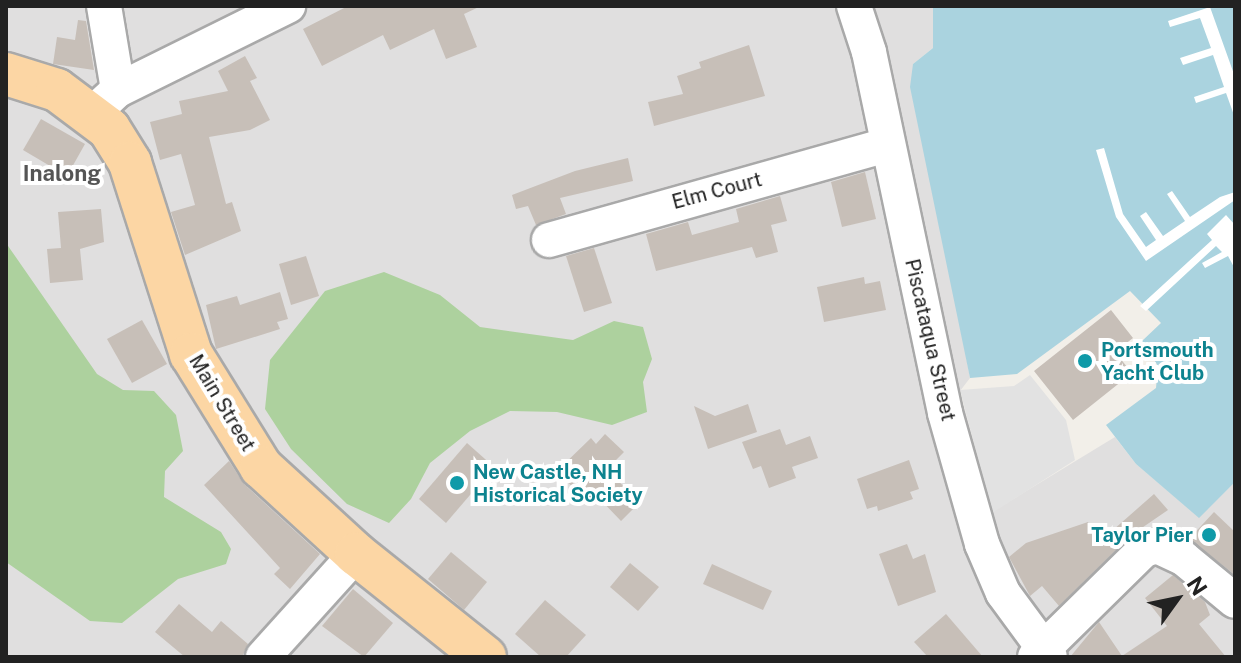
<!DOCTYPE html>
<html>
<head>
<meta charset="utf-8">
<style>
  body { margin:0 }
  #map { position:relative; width:1241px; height:663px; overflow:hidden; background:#f2efe9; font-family:"Public Sans",sans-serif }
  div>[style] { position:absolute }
  .residential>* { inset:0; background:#e0dfdf }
  .forest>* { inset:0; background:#add19e }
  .parking>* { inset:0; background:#e2e2e2 }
  .water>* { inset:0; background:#aad3df }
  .pier>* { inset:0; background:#fff }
  .building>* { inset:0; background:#c7bfb8 }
  .roads { filter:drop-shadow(2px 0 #a9a9a9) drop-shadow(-2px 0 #a9a9a9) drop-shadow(0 2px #a9a9a9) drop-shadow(0 -2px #a9a9a9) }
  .minor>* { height:34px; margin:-17px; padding:0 17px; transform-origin:17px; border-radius:17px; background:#fff }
  .major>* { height:42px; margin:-21px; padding:0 21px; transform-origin:21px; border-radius:21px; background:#fcd6a4 }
  .dots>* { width:22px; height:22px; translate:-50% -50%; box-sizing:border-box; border:4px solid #fff; border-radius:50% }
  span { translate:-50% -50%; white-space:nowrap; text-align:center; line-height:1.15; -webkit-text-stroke:8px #fff; paint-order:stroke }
  .street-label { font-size:20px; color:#222 }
  .culture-label { font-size:20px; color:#0d838f; font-weight:700 }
  .left { translate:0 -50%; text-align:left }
  .right { translate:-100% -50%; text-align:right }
  .neighbourhood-label { font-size:22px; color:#555; font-weight:700 }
  .frame { position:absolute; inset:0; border:8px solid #222; pointer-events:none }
  .north { position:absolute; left:1137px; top:559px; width:80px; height:80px; -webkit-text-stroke:6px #fff; paint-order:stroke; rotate:57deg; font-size:22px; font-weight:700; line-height:32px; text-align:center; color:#222 }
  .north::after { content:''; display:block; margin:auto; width:28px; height:36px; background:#222; clip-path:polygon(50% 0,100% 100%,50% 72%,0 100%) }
</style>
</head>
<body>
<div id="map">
  <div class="residential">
    <i style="clip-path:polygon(6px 6px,933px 6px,933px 48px,913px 64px,970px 378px,960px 391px,992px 512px,1115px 437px,1136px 464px,1199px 517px,1235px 482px,1235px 657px,6px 657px)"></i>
  </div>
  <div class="forest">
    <i style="clip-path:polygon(6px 243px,97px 374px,123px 390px,154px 391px,176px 415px,183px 451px,165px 471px,164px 497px,221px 532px,231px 549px,226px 564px,178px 579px,122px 623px,90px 621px,6px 562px)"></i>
    <i style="clip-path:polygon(384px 272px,440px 295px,480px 327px,573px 340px,614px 321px,643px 327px,652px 359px,643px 382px,647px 412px,612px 425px,557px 412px,510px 411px,470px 431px,430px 463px,411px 499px,389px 523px,347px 504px,291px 449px,265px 409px,270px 360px,325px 291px)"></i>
  </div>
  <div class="parking">
    <i style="clip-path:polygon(1030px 375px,1066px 420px,1075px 460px,992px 513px,960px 390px,1014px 386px)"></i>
  </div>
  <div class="water">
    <i style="clip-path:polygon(933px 6px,1235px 6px,1235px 482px,1199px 518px,1136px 464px,1106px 425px,1156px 388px,1158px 366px,1142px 341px,1161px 323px,1130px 291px,1017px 374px,970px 378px,910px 87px,913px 64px,933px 48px)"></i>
  </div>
  <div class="pier">
    <i style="clip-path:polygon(1210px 7px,1235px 77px,1235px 118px,1226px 93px,1196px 103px,1194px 97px,1224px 87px,1213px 55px,1183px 65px,1180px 58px,1211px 48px,1200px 18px,1170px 27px,1168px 21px)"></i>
    <i style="clip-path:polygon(1104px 148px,1123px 214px,1146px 247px,1156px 240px,1140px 216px,1146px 212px,1163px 236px,1185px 221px,1167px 194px,1172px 191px,1190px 217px,1220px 197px,1235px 192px,1235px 200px,1146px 261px,1116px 217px,1096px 150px)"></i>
    <i style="clip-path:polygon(1226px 215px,1235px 225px,1235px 269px,1228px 256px,1205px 268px,1202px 263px,1222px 252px,1216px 246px,1146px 311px,1140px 306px,1212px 240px,1207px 234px)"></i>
  </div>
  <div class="building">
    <i style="clip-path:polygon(348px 6px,481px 6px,464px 14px,477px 47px,446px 59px,434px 29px,390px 50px,383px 35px,322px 66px,303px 29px)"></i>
    <i style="clip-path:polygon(78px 20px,86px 21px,94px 70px,53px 64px,57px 37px,75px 40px)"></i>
    <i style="clip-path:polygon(749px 45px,765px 96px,654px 126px,648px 102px,683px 94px,677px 76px,701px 68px,699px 62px)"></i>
    <i style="clip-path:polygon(245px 56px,257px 78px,250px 81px,270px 120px,250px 130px,209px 137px,226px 204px,232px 202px,241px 231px,185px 255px,171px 212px,195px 205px,181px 154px,160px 160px,150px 122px,182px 114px,179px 101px,228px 91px,218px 71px)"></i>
    <i style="clip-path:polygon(41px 119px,85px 144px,67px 176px,23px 150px)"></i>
    <i style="clip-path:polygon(628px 158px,633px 181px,560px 198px,566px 214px,536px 225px,528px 206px,516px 209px,512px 195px,575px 171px)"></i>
    <i style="clip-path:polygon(865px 172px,876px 219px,842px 227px,831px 182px)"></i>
    <i style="clip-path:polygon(780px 196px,787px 221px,771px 225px,778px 252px,756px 258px,752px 247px,656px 271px,646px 234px,688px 222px,692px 235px,739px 222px,736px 209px)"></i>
    <i style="clip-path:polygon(101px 209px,104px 242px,80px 249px,83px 280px,50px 283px,47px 249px,61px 248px,58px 212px)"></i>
    <i style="clip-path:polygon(594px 248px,612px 303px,584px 312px,566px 256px)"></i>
    <i style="clip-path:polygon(306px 256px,319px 296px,291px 305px,279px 264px)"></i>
    <i style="clip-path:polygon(864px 277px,865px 284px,880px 281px,886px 310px,824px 322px,817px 287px)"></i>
    <i style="clip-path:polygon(280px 292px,288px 319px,277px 322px,280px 329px,216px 349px,206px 305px,237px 296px,240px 305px)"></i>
    <i style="clip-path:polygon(1111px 310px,1133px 338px,1115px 352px,1132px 373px,1073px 420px,1034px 371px)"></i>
    <i style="clip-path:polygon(142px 320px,167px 364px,132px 383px,107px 339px)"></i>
    <i style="clip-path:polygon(748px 404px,757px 432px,708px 449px,694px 406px,715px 416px)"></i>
    <i style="clip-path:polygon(780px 429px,786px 445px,810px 436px,818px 458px,792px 467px,796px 478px,769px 488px,761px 466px,753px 469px,742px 442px)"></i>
    <i style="clip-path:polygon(605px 434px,624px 452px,614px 462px,622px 469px,614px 477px,640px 502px,621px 521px,596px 495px,588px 503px,557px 471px,591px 438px,596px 444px)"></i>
    <i style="clip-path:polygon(467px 443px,494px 467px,446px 523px,419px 499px)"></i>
    <i style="clip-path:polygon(909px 460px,919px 489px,910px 492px,913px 499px,878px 511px,877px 506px,867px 509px,857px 479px)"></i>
    <i style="clip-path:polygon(229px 461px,244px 484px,320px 554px,290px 589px,274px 574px,280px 568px,204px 485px)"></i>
    <i style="clip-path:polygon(1154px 494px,1168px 510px,1130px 536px,1059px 606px,1042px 586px,1030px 596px,1009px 557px,1026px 543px,1088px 522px,1096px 545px)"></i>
    <i style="clip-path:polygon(1214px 512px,1235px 532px,1235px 575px,1189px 539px)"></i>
    <i style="clip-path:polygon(907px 544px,913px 559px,925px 554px,936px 592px,898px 606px,879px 554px)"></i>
    <i style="clip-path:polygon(451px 552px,487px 582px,464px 610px,428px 579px)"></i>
    <i style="clip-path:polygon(630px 563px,659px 587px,638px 611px,610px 587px)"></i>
    <i style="clip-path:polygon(712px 564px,772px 591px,763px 610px,703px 584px)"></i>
    <i style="clip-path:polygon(1173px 575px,1205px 602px,1210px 615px,1199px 624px,1226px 657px,1070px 657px,1099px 622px,1122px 656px,1167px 626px,1145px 598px)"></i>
    <i style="clip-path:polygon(353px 589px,393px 623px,364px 657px,322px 626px)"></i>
    <i style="clip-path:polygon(545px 600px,586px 635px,566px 657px,541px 657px,515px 634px)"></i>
    <i style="clip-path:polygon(179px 604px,212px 632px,221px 621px,248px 644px,242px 657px,185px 657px,155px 632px)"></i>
    <i style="clip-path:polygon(946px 614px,983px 657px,928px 657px,914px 642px)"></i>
  </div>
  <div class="roads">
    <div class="minor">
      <i style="left:104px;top:6px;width:85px;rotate:80.5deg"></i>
      <i style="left:854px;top:6px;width:48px;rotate:71.9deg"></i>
      <i style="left:869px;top:52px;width:369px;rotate:78.1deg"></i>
      <i style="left:945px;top:413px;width:136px;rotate:74.2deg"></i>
      <i style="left:982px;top:544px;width:53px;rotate:66.8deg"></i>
      <i style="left:1003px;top:593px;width:79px;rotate:53.7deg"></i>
      <i style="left:93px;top:113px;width:34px;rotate:-43deg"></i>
      <i style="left:118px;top:90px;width:190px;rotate:-26.3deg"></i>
      <i style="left:549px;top:240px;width:351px;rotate:-15.7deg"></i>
      <i style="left:263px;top:657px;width:139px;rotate:-47.9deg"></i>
      <i style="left:1035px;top:657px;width:153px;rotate:-44.5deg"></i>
      <i style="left:1144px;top:550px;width:14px;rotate:-17deg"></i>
      <i style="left:1157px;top:546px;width:29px;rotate:25deg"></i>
      <i style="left:1183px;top:558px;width:67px;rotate:39.6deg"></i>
    </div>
    <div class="major">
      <i style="left:6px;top:74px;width:53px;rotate:17.4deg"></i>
      <i style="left:57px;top:90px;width:65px;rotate:36.9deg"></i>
      <i style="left:109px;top:129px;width:40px;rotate:58deg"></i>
      <i style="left:130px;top:163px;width:201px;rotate:72.3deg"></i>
      <i style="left:191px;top:354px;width:133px;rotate:58.2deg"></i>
      <i style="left:261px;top:467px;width:129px;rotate:42.5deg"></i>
      <i style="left:356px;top:554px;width:165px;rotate:38.6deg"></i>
    </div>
  </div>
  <div class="dots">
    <i style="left:1085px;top:361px;background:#0f9aa8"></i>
    <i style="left:457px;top:483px;background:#0f9aa8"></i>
    <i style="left:1209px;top:535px;background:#0f9aa8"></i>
  </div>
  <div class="street-label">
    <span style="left:717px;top:191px;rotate:-15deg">Elm Court</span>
    <span style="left:930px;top:340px;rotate:77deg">Piscataqua Street</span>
    <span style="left:222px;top:403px;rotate:59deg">Main Street</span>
  </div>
  <div class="culture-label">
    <span class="left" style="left:1101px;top:362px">Portsmouth<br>Yacht Club</span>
    <span class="left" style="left:473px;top:484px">New Castle, NH<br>Historical Society</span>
    <span class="right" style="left:1193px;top:535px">Taylor Pier</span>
  </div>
  <div class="neighbourhood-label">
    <span style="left:62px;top:174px">Inalong</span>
  </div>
  <div class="frame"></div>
  <div class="north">N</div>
</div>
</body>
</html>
